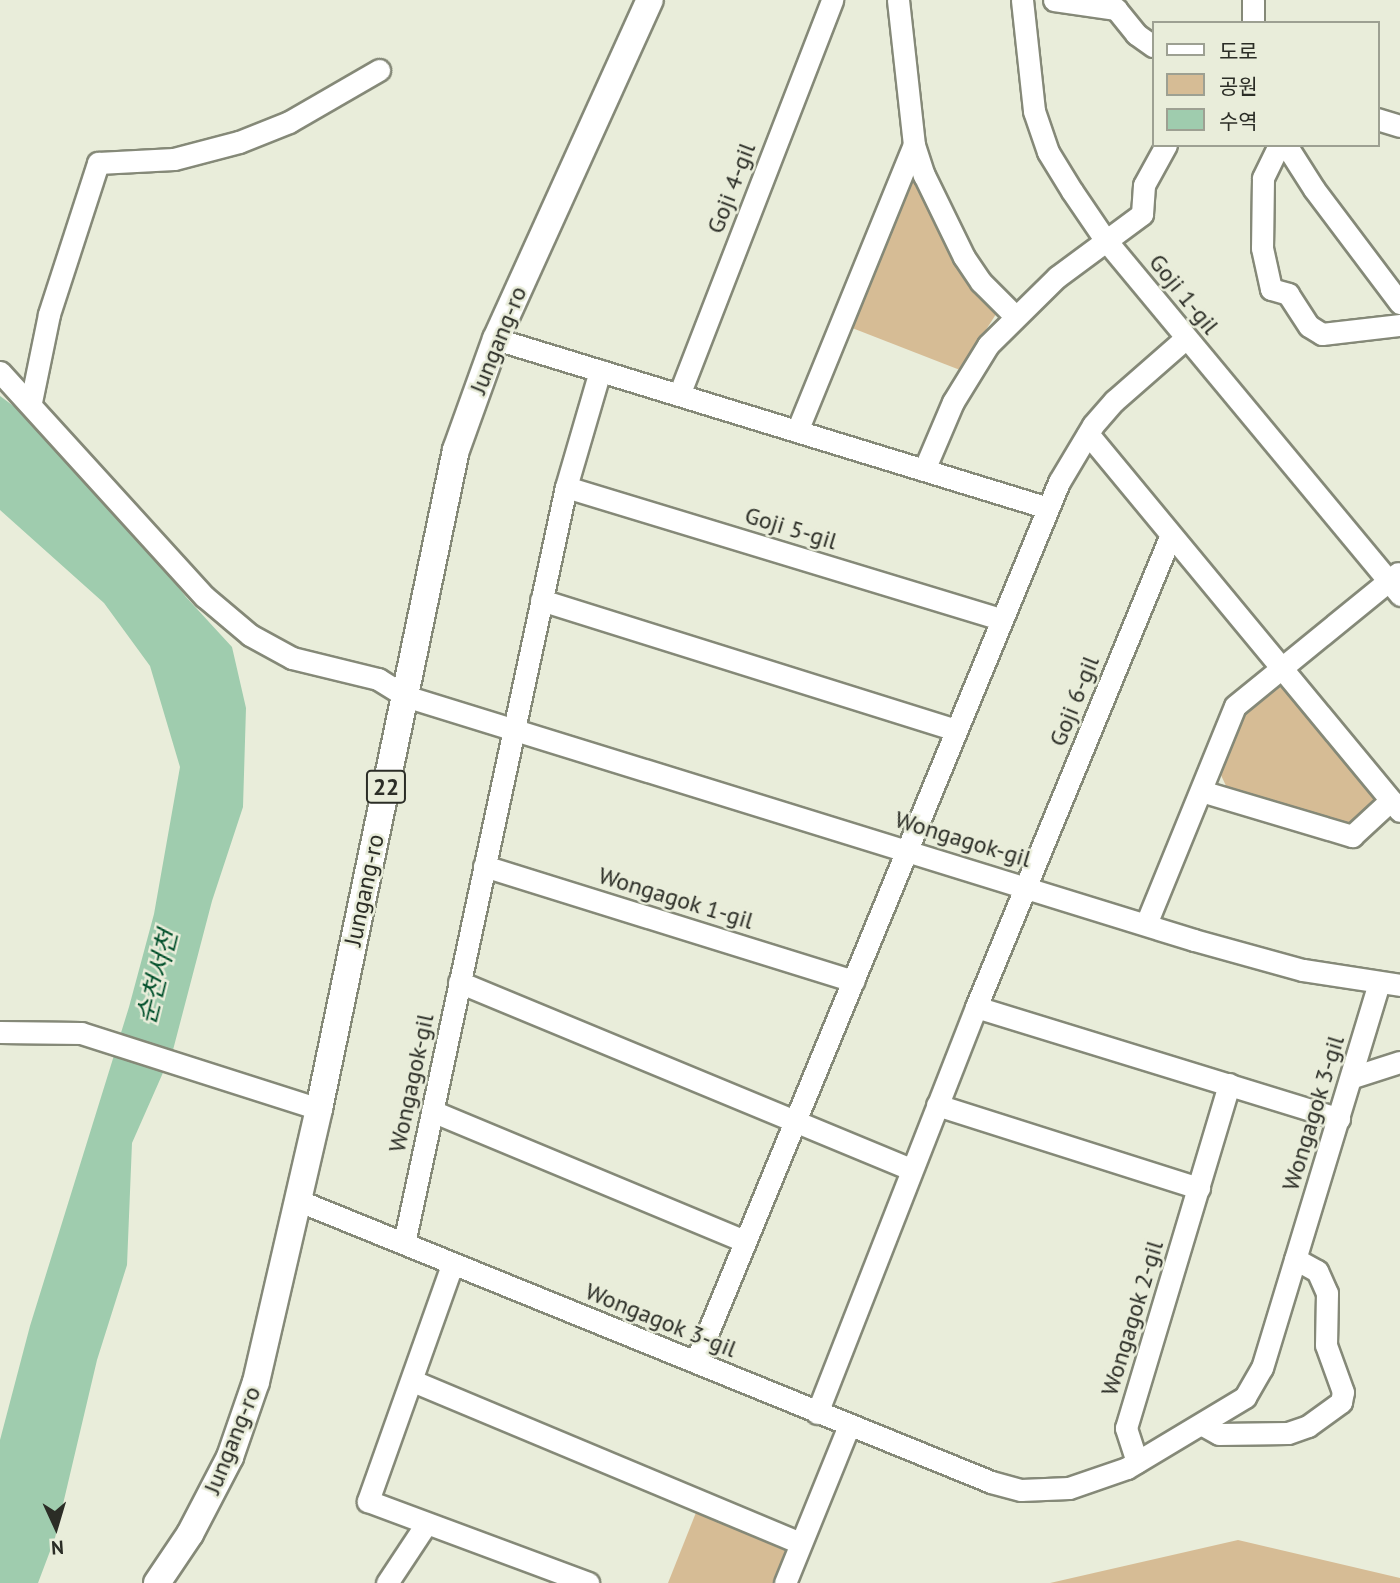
<!DOCTYPE html>
<html>
<head>
<meta charset="utf-8">
<style>
  body { margin:0 }
  #map { position:relative; width:1400px; height:1583px; overflow:hidden; background:#e9edda; font-family:"PT Sans","Noto Sans KR",sans-serif }
  div>[style] { position:absolute }
  .green>* { inset:0; background:#d6bc95 }
  .water>* { inset:0; background:#9fccae }
  .roads { filter:drop-shadow(2px 0 #858978) drop-shadow(-2px 0 #858978) drop-shadow(0 2px #858978) drop-shadow(0 -2px #858978) }
  .minor>* { height:21px; margin:-10.5px; padding:0 10.5px; transform-origin:10.5px; border-radius:10.5px; background:#fff }
  .major>* { height:26px; margin:-13px; padding:0 13px; transform-origin:13px; border-radius:13px; background:#fff }
  span { translate:-50% -50%; white-space:nowrap; text-align:center; line-height:1.15; -webkit-text-stroke:5px #e9edda; paint-order:stroke }
  .shield-label span { padding:2px 5px; background:#e9edda; border:2px solid; border-radius:5px; -webkit-text-stroke-width:0 }
  .shield-label { font-size:23px; color:#2b2d26; font-weight:700 }
  .street-label { font-size:24px; color:#2b2d26 }
  .water-label { font-size:26px; color:#004f2a; font-style:italic }
  .legend { position:absolute; left:1152px; top:21px; width:228px; height:126px; box-sizing:border-box; background:#e9edda; border:2px solid #9da092; margin:0; padding:9px 12px; list-style:none; font-size:21px; color:#2b2d26 }
  .legend li { display:flex; align-items:center; gap:14px; height:35px }
  .legend b { width:35px; border:2px solid #9da092 }
  .north { position:absolute; left:21px; top:1492px; width:70px; height:70px; -webkit-text-stroke:5px #e9edda; paint-order:stroke; rotate:176deg; font-size:19px; font-weight:700; line-height:28px; text-align:center; color:#2b2d26 }
  .north::after { content:''; display:block; margin:auto; width:24px; height:32px; background:#2b2d26; clip-path:polygon(50% 0,100% 100%,50% 72%,0 100%) }
</style>
</head>
<body>
<div id="map">
  <div class="green">
    <i style="clip-path:polygon(921px 178px,1000px 308px,960px 370px,847px 326px,909px 179px)"></i>
    <i style="clip-path:polygon(1275px 686px,1290px 689px,1380px 800px,1357px 822px,1346px 826px,1227px 788px,1220px 773px,1244px 712px)"></i>
    <i style="clip-path:polygon(697px 1510px,781px 1542px,786px 1554px,775px 1583px,668px 1583px)"></i>
    <i style="clip-path:polygon(1238px 1540px,1400px 1578px,1400px 1583px,1050px 1583px)"></i>
  </div>
  <div class="water">
    <i style="clip-path:polygon(0 396px,31px 419px,126px 518px,186px 597px,232px 647px,246px 708px,243px 807px,212px 901px,173px 1050px,132px 1143px,127px 1265px,97px 1360px,55px 1538px,38px 1583px,0 1583px,0 1440px,30px 1326px,129px 1007px,154px 914px,180px 767px,150px 666px,104px 603px,0 510px)"></i>
  </div>
  <div class="roads">
    <div class="minor">
      <i style="left:898px;top:0;width:146px;rotate:83.7deg"></i>
      <i style="left:914px;top:145px;width:32px;rotate:72deg"></i>
      <i style="left:924px;top:175px;width:91px;rotate:64deg"></i>
      <i style="left:964px;top:257px;width:30px;rotate:56deg"></i>
      <i style="left:981px;top:282px;width:48px;rotate:45deg"></i>
      <i style="left:1022px;top:0;width:112px;rotate:83.8deg"></i>
      <i style="left:1034px;top:111px;width:43px;rotate:71.1deg"></i>
      <i style="left:1048px;top:152px;width:46px;rotate:58.4deg"></i>
      <i style="left:1072px;top:191px;width:57px;rotate:55.8deg"></i>
      <i style="left:1104px;top:238px;width:464px;rotate:50.3deg"></i>
      <i style="left:1054px;top:0;width:63px;rotate:8.3deg"></i>
      <i style="left:1116px;top:9px;width:32px;rotate:51deg"></i>
      <i style="left:1136px;top:34px;width:21px;rotate:35deg"></i>
      <i style="left:1253px;top:23px;width:23px;rotate:-90deg"></i>
      <i style="left:1377px;top:119px;width:24px;rotate:17deg"></i>
      <i style="left:1279px;top:145px;width:37px;rotate:116deg"></i>
      <i style="left:1263px;top:178px;width:70px;rotate:90.8deg"></i>
      <i style="left:1262px;top:248px;width:42px;rotate:77.6deg"></i>
      <i style="left:1271px;top:289px;width:18px;rotate:16deg"></i>
      <i style="left:1288px;top:294px;width:38px;rotate:57deg"></i>
      <i style="left:1309px;top:326px;width:15px;rotate:32deg"></i>
      <i style="left:1322px;top:334px;width:79px;rotate:-6.6deg"></i>
      <i style="left:1286px;top:145px;width:52px;rotate:57.5deg"></i>
      <i style="left:1314px;top:189px;width:143px;rotate:53deg"></i>
      <i style="left:496px;top:339px;width:577px;rotate:17.02deg"></i>
      <i style="left:0;top:372px;width:304px;rotate:47.7deg"></i>
      <i style="left:205px;top:597px;width:59px;rotate:40.2deg"></i>
      <i style="left:250px;top:635px;width:48px;rotate:28.7deg"></i>
      <i style="left:292px;top:658px;width:89px;rotate:13.7deg"></i>
      <i style="left:378px;top:679px;width:32px;rotate:32deg"></i>
      <i style="left:405px;top:696px;width:826px;rotate:17.18deg"></i>
      <i style="left:1194px;top:940px;width:113px;rotate:15.4deg"></i>
      <i style="left:1303px;top:970px;width:98px;rotate:8.8deg"></i>
      <i style="left:679px;top:395px;width:424px;rotate:-68.8deg"></i>
      <i style="left:31px;top:402px;width:90px;rotate:-78.4deg"></i>
      <i style="left:49px;top:314px;width:159px;rotate:-72deg"></i>
      <i style="left:98px;top:163px;width:76px;rotate:-3deg"></i>
      <i style="left:174px;top:159px;width:67px;rotate:-14.7deg"></i>
      <i style="left:239px;top:142px;width:54px;rotate:-21.8deg"></i>
      <i style="left:289px;top:122px;width:104px;rotate:-30deg"></i>
      <i style="left:797px;top:431px;width:309px;rotate:-67.8deg"></i>
      <i style="left:1088px;top:434px;width:489px;rotate:50.4deg"></i>
      <i style="left:924px;top:470px;width:74px;rotate:-66.9deg"></i>
      <i style="left:953px;top:402px;width:67px;rotate:-58.4deg"></i>
      <i style="left:988px;top:345px;width:97px;rotate:-44.6deg"></i>
      <i style="left:1057px;top:277px;width:106px;rotate:-36.5deg"></i>
      <i style="left:1142px;top:214px;width:29px;rotate:-86deg"></i>
      <i style="left:1144px;top:185px;width:46px;rotate:-61.2deg"></i>
      <i style="left:566px;top:487px;width:454px;rotate:16.9deg"></i>
      <i style="left:541px;top:600px;width:434px;rotate:17.4deg"></i>
      <i style="left:1201px;top:791px;width:158px;rotate:16.6deg"></i>
      <i style="left:1352px;top:836px;width:53px;rotate:-42.7deg"></i>
      <i style="left:484px;top:866px;width:387px;rotate:17.3deg"></i>
      <i style="left:1146px;top:924px;width:235px;rotate:-67.8deg"></i>
      <i style="left:1235px;top:706px;width:210px;rotate:-39.2deg"></i>
      <i style="left:459px;top:982px;width:490px;rotate:22.5deg"></i>
      <i style="left:976px;top:1007px;width:380px;rotate:17.1deg"></i>
      <i style="left:0;top:1032px;width:81px;rotate:0.7deg"></i>
      <i style="left:81px;top:1033px;width:250px;rotate:17.7deg"></i>
      <i style="left:1353px;top:1077px;width:49px;rotate:-17.7deg"></i>
      <i style="left:937px;top:1105px;width:275px;rotate:17.6deg"></i>
      <i style="left:432px;top:1111px;width:339px;rotate:22.6deg"></i>
      <i style="left:297px;top:1200px;width:749px;rotate:22.11deg"></i>
      <i style="left:991px;top:1482px;width:31px;rotate:15deg"></i>
      <i style="left:1021px;top:1490px;width:48px;rotate:-2.4deg"></i>
      <i style="left:1069px;top:1488px;width:61px;rotate:-19deg"></i>
      <i style="left:1127px;top:1468px;width:138px;rotate:-31deg"></i>
      <i style="left:1245px;top:1397px;width:34px;rotate:-60deg"></i>
      <i style="left:1262px;top:1368px;width:402px;rotate:-73.1deg"></i>
      <i style="left:404px;top:1243px;width:773px;rotate:-77.91deg"></i>
      <i style="left:566px;top:487px;width:121px;rotate:-73.7deg"></i>
      <i style="left:452px;top:1265px;width:251px;rotate:109.6deg"></i>
      <i style="left:368px;top:1501px;width:235px;rotate:20.4deg"></i>
      <i style="left:696px;top:1361px;width:951px;rotate:-67.56deg"></i>
      <i style="left:1059px;top:482px;width:66px;rotate:-59.2deg"></i>
      <i style="left:1093px;top:425px;width:32px;rotate:-49deg"></i>
      <i style="left:1114px;top:401px;width:96px;rotate:-41.2deg"></i>
      <i style="left:413px;top:1381px;width:420px;rotate:22.7deg"></i>
      <i style="left:817px;top:1413px;width:436px;rotate:-68.6deg"></i>
      <i style="left:976px;top:1007px;width:508px;rotate:-67.57deg"></i>
      <i style="left:1203px;top:1425px;width:18px;rotate:29deg"></i>
      <i style="left:1219px;top:1434px;width:69px;rotate:-0.8deg"></i>
      <i style="left:1288px;top:1433px;width:21px;rotate:-19deg"></i>
      <i style="left:1308px;top:1426px;width:41px;rotate:-36deg"></i>
      <i style="left:1341px;top:1402px;width:10px;rotate:-79deg"></i>
      <i style="left:1343px;top:1392px;width:50px;rotate:-109.9deg"></i>
      <i style="left:1326px;top:1345px;width:52px;rotate:-88.9deg"></i>
      <i style="left:1327px;top:1293px;width:24px;rotate:-114deg"></i>
      <i style="left:1317px;top:1271px;width:25px;rotate:-151deg"></i>
      <i style="left:1137px;top:1462px;width:36px;rotate:-108deg"></i>
      <i style="left:1126px;top:1428px;width:359px;rotate:-73.3deg"></i>
      <i style="left:387px;top:1583px;width:71px;rotate:-56.5deg"></i>
      <i style="left:785px;top:1583px;width:170px;rotate:-67.9deg"></i>
    </div>
    <div class="major">
      <i style="left:157px;top:1583px;width:59px;rotate:-56deg"></i>
      <i style="left:190px;top:1534px;width:87px;rotate:-62.5deg"></i>
      <i style="left:230px;top:1457px;width:79px;rotate:-70.9deg"></i>
      <i style="left:256px;top:1382px;width:280px;rotate:-77deg"></i>
      <i style="left:319px;top:1109px;width:673px;rotate:-78.26deg"></i>
      <i style="left:456px;top:450px;width:118px;rotate:-70.2deg"></i>
      <i style="left:496px;top:339px;width:372px;rotate:-65.6deg"></i>
    </div>
  </div>
  <div class="shield-label">
    <span style="left:386px;top:787px">22</span>
  </div>
  <div class="street-label">
    <span style="left:731px;top:188px;rotate:-69deg">Goji 4-gil</span>
    <span style="left:1184px;top:294px;rotate:51deg">Goji 1-gil</span>
    <span style="left:498px;top:340px;rotate:-68deg">Jungang-ro</span>
    <span style="left:791px;top:528px;rotate:17deg">Goji 5-gil</span>
    <span style="left:1074px;top:701px;rotate:-68deg">Goji 6-gil</span>
    <span style="left:963px;top:839px;rotate:17deg">Wongagok-gil</span>
    <span style="left:364px;top:890px;rotate:-78deg">Jungang-ro</span>
    <span style="left:676px;top:898px;rotate:17deg">Wongagok 1-gil</span>
    <span style="left:411px;top:1083px;rotate:-78deg">Wongagok-gil</span>
    <span style="left:1313px;top:1113px;rotate:-73deg">Wongagok 3-gil</span>
    <span style="left:1132px;top:1318px;rotate:-73deg">Wongagok 2-gil</span>
    <span style="left:661px;top:1320px;rotate:22deg">Wongagok 3-gil</span>
    <span style="left:232px;top:1440px;rotate:-68deg">Jungang-ro</span>
  </div>
  <div class="water-label">
    <span style="left:157px;top:977px;rotate:-76deg">순천서천</span>
  </div>
  <ul class="legend">
  <li><b style="height:9px;background:#fff"></b>도로</li>
  <li><b style="height:19px;background:#d6bc95"></b>공원</li>
  <li><b style="height:19px;background:#9fccae"></b>수역</li>
  </ul>
  <div class="north">N</div>
</div>
</body>
</html>
